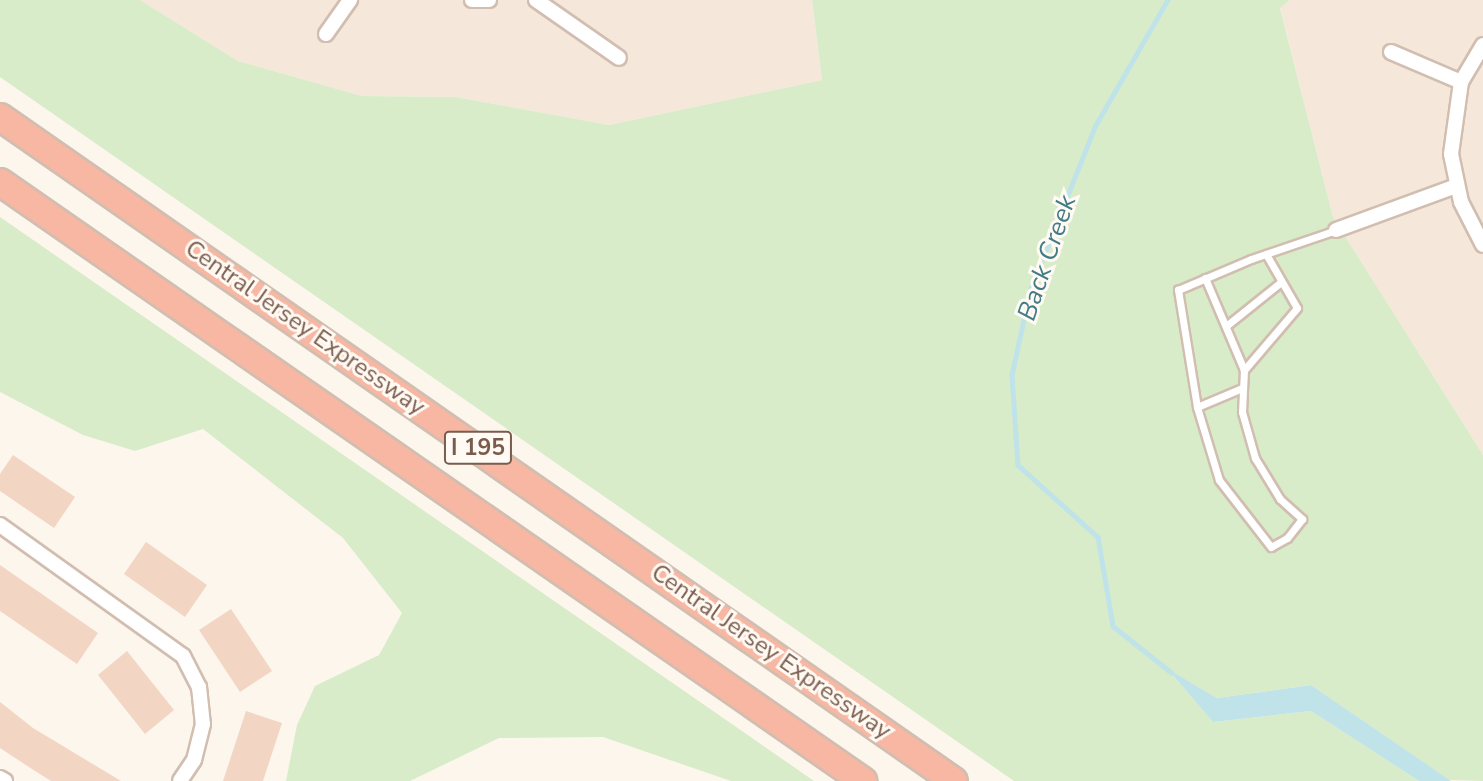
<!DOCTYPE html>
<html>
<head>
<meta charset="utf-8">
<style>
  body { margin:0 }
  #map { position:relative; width:1483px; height:781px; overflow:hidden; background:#fdf6ec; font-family:"Nunito Sans",sans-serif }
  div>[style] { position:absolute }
  .residential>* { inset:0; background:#f5e8da }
  .green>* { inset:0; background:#d8ecc9 }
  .water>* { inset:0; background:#bfe3e8 }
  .stream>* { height:4.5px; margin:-2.25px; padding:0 2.25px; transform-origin:2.25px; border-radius:2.25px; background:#bfe3e8 }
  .building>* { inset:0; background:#f3d5c3 }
  .roads { filter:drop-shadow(2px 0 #d1beb0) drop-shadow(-2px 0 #d1beb0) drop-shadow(0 2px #d1beb0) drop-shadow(0 -2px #d1beb0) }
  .service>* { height:7px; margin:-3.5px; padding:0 3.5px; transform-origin:3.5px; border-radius:3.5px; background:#fff }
  .minor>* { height:14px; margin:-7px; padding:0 7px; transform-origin:7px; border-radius:7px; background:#fff }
  .motorway>* { height:26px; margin:-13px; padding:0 13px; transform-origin:13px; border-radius:13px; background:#f7b7a3 }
  span { translate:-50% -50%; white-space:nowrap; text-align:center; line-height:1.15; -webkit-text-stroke:6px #fffaf3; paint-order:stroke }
  .shield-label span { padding:2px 5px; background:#fffaf3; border:2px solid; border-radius:5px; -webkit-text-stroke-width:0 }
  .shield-label { font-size:23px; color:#7a5c4d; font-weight:700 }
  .street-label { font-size:24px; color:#7a5c4d }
  .water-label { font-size:26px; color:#437c86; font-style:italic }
</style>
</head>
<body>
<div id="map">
  <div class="residential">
    <i style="clip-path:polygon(140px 0,812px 0,822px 80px,609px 125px,456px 97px,362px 96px,238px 61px)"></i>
    <i style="clip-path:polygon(1290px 0,1483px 0,1483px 455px,1333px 217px,1280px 7px)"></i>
  </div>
  <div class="green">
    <i style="clip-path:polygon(0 0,140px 0,238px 61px,362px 96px,456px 97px,609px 125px,822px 80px,812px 0,1290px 0,1280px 8px,1333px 217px,1483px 455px,1483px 781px,1449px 780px,1311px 685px,1217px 698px,1171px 671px,1213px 722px,1311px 711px,1419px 781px,1014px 781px,0 77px)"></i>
    <i style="clip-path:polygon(0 217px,814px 781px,731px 781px,603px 737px,499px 738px,410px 781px,286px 781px,297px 725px,315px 686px,379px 655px,402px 613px,343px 538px,203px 429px,135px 451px,83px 435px,0 392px)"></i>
  </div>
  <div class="water">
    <i style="clip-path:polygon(1168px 669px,1217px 698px,1311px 685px,1451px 781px,1419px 781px,1311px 711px,1213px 722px)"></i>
  </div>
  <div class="stream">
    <i style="left:1168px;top:0;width:144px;rotate:119.9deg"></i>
    <i style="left:1096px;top:125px;width:175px;rotate:111.7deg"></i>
    <i style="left:1031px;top:288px;width:89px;rotate:102.3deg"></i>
    <i style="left:1012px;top:375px;width:90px;rotate:86.2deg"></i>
    <i style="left:1018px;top:465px;width:108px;rotate:42deg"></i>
    <i style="left:1098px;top:537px;width:90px;rotate:80.4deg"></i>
    <i style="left:1113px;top:626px;width:75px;rotate:38.5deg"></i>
  </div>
  <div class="building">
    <i style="clip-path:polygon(13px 455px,75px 497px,54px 528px,0 491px,0 474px)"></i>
    <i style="clip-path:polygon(146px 542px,207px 585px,185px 617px,124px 574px)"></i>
    <i style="clip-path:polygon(0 565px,98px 633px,77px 664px,0 611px)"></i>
    <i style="clip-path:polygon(231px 609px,272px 671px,240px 692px,199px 630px)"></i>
    <i style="clip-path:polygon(127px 651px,174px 710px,145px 734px,98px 675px)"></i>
    <i style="clip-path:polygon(0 702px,33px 728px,121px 781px,51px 781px,32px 769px,0 748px)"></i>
    <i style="clip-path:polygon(246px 711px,282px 723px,263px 781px,223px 781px)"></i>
  </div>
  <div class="roads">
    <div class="service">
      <i style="left:1266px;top:254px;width:62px;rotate:60.1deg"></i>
      <i style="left:1297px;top:308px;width:82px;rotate:130.5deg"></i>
      <i style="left:1244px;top:370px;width:42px;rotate:92.7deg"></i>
      <i style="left:1242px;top:412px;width:48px;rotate:74.2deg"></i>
      <i style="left:1255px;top:458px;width:48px;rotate:58.6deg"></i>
      <i style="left:1280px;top:499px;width:30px;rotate:42deg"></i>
      <i style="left:1302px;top:519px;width:24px;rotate:128deg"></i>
      <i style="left:1287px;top:538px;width:18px;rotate:151deg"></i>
      <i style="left:1271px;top:547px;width:85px;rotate:-127.8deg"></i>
      <i style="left:1219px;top:480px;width:76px;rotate:-106.8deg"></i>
      <i style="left:1197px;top:407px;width:119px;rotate:-99.2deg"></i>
      <i style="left:1178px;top:290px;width:79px;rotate:-23deg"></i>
      <i style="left:1251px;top:259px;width:90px;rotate:-18.8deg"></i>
      <i style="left:1205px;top:278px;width:100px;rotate:67deg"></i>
      <i style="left:1226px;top:326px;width:70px;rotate:-38.7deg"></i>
      <i style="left:1197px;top:407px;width:49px;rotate:-22.9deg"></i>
    </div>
    <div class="minor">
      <i style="left:472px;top:0;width:17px"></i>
      <i style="left:536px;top:0;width:101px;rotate:34.9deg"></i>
      <i style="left:326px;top:34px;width:42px;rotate:-54.8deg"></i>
      <i style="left:1483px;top:45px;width:43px;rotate:120.7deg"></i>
      <i style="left:1461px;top:82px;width:73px;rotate:97.9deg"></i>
      <i style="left:1451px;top:154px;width:49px;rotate:78.2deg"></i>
      <i style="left:1461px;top:202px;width:48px;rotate:62.9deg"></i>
      <i style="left:1391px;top:52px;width:76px;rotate:23.2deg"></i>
      <i style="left:1336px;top:230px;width:128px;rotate:-20.1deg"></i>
      <i style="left:0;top:525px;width:225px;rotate:35.6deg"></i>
      <i style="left:183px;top:656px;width:35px;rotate:63deg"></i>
      <i style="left:199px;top:687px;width:37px;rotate:84deg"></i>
      <i style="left:203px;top:724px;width:37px;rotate:104deg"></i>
      <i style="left:194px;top:760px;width:25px;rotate:124deg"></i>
      <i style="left:0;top:778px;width:6px;rotate:31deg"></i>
    </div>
    <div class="motorway">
      <i style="left:0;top:117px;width:1162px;rotate:34.84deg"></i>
      <i style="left:0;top:182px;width:1051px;rotate:34.76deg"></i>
    </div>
  </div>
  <div class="shield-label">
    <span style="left:478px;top:448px">I 195</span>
  </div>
  <div class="street-label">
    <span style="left:305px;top:328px;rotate:35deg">Central Jersey Expressway</span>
    <span style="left:771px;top:652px;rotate:35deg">Central Jersey Expressway</span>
  </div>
  <div class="water-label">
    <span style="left:1047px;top:258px;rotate:-71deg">Back Creek</span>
  </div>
</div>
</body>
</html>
